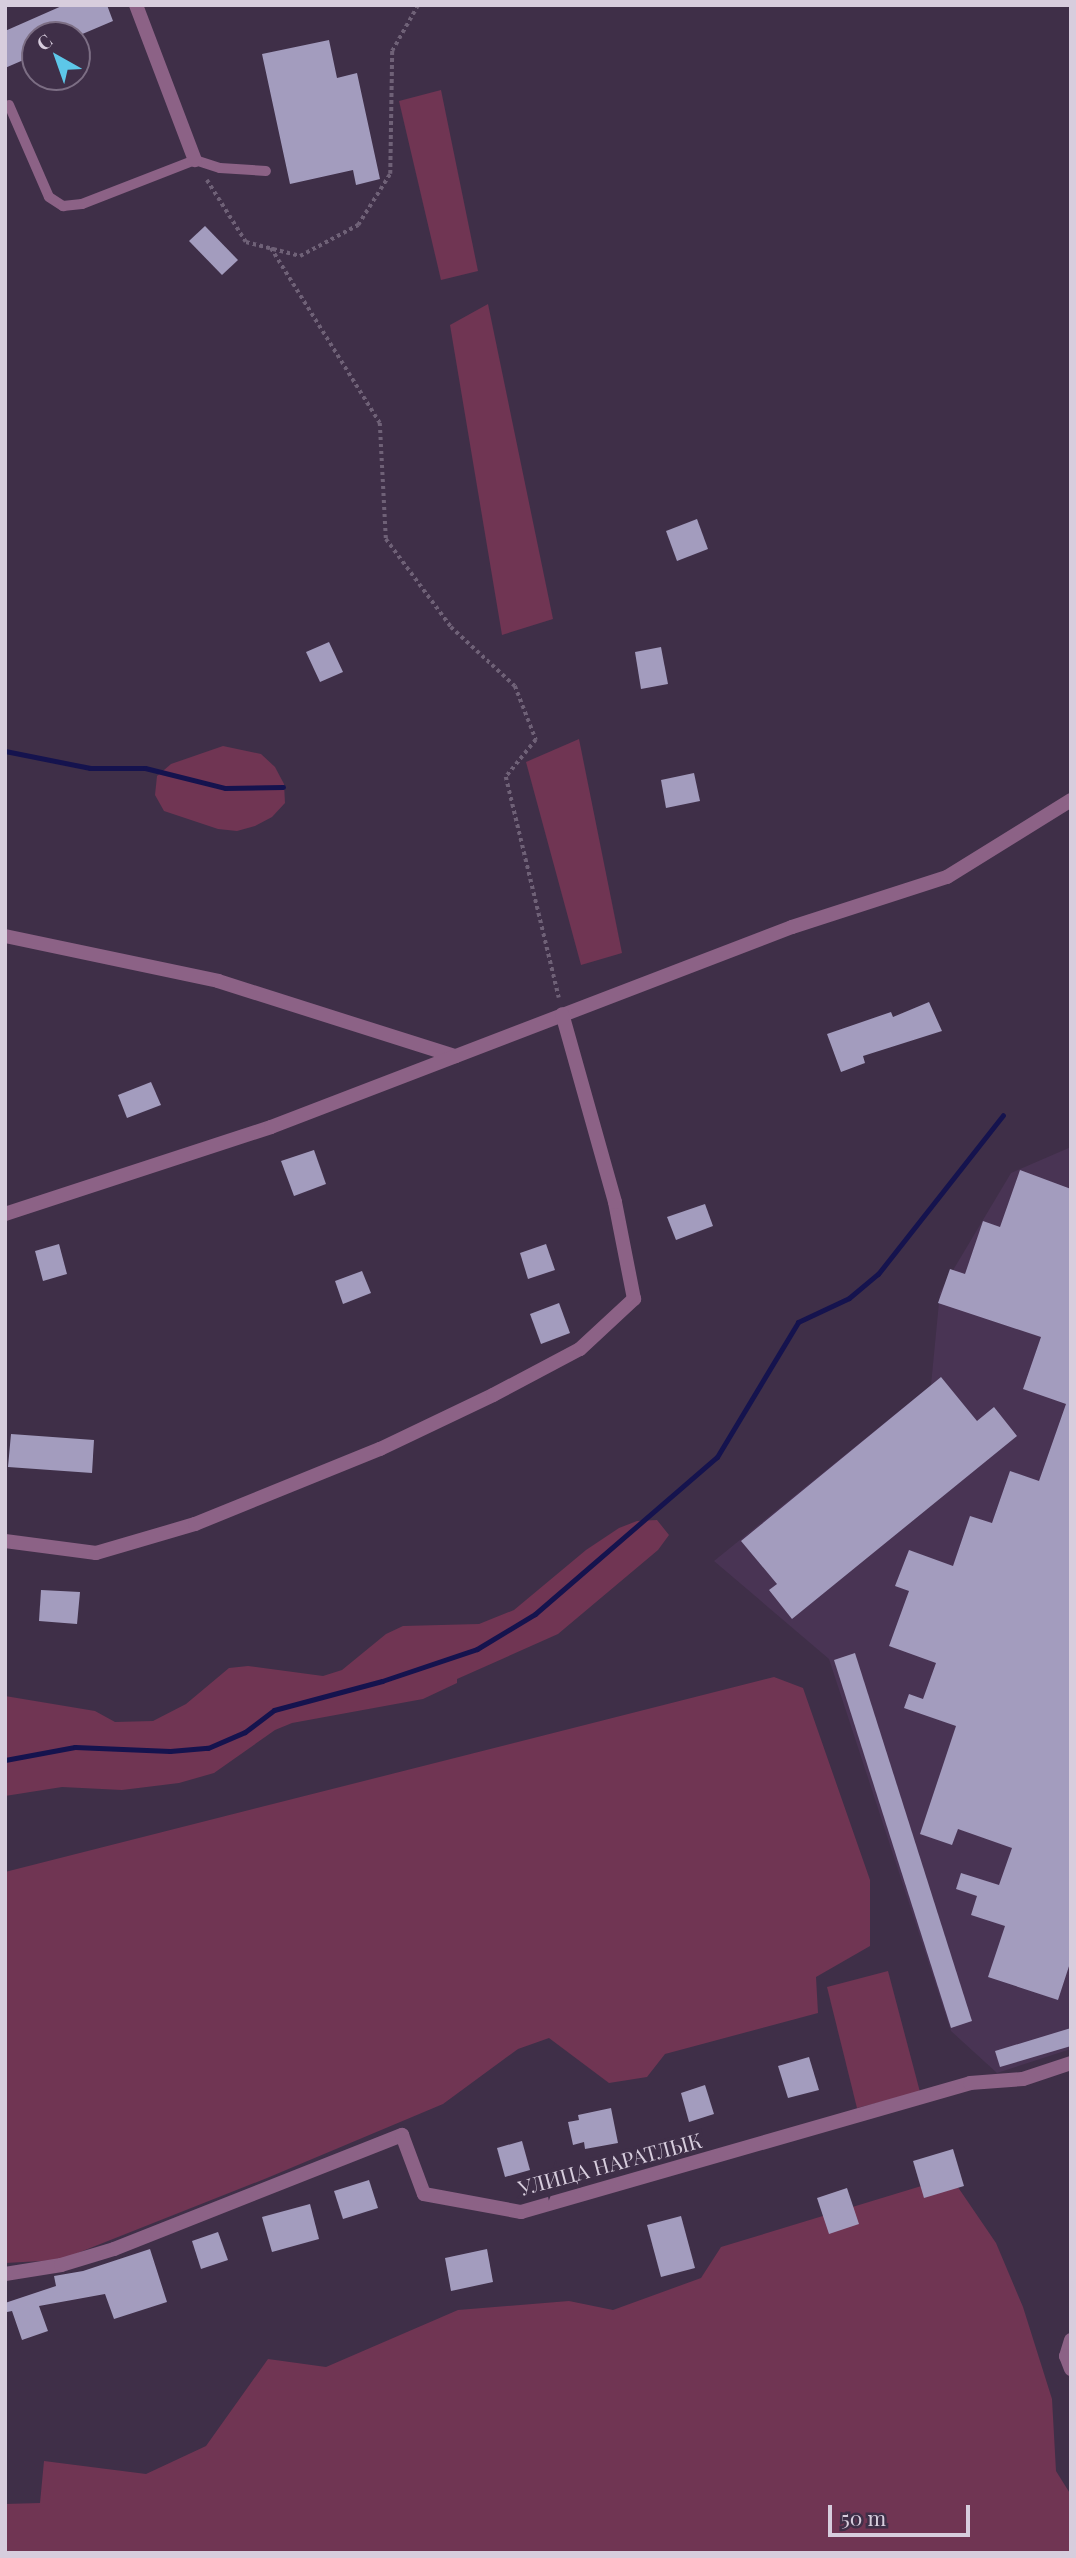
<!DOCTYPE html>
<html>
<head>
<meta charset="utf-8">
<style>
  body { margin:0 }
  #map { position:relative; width:1076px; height:2558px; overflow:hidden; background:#3f2f48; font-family:"Playfair Display",serif }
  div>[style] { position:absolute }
  .built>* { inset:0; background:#493454 }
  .green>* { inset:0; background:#703553 }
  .stream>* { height:5px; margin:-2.5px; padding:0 2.5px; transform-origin:2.5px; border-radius:2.5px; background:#15134e }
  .building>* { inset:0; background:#a39cbe }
  .path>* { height:3.5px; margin-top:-1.75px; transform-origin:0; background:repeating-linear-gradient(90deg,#6f6177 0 3.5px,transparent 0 7px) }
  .service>* { height:10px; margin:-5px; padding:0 5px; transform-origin:5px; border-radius:5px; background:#8c6286 }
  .minor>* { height:14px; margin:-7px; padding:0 7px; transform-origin:7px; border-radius:7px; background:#8c6286 }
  span { translate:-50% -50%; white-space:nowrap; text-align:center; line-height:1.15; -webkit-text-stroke:7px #3f2f48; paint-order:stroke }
  .street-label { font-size:21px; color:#d7cddd }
  .frame { position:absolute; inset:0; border:7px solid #d7cddd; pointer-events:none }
  .north { position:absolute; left:21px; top:21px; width:70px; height:70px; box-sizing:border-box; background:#3f2f48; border:2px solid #7c6e84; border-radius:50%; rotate:320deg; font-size:19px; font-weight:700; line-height:28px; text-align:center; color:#d7cddd }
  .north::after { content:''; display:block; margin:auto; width:24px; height:32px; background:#5dc7e8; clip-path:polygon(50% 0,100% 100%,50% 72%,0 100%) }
  .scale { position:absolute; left:828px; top:2505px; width:142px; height:32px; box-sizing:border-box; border:4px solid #d7cddd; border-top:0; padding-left:9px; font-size:21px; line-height:24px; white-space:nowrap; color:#d7cddd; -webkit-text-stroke:5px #3f2f48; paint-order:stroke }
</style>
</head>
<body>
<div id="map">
  <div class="built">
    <i style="clip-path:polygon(1071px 1147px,1071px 2049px,997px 2073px,951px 2031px,829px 1659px,714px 1561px,931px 1385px,940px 1292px,1011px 1173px)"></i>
  </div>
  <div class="green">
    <i style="clip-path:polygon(441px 90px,478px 271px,441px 280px,399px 101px)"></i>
    <i style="clip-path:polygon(488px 304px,553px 619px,502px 635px,450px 325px)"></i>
    <i style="clip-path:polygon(579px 739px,622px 953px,581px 965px,526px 762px)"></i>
    <i style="clip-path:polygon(223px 746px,261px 754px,275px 767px,284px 784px,285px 803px,272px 817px,255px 826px,237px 831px,218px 829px,164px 811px,155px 795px,157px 776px,171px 764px)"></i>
    <i style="clip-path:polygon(657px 1520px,669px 1535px,658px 1550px,558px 1634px,457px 1679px,457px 1683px,423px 1699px,292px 1723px,275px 1730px,214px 1773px,179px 1783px,122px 1790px,62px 1787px,5px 1796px,5px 1696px,95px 1711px,115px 1722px,153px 1721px,186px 1704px,229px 1668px,248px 1666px,323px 1676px,342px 1670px,386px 1634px,403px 1626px,479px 1624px,514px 1610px,586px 1550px,619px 1528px,637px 1521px)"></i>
    <i style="clip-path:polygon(774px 1677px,803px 1688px,870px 1880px,870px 1946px,816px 1977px,818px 2013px,665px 2054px,647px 2077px,609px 2083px,549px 2038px,518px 2049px,443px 2104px,267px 2178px,60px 2260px,5px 2263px,5px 1872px)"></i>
    <i style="clip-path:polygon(888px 1971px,920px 2092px,857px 2108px,827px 1987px)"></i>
    <i style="clip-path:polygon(951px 2177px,996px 2243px,1023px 2307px,1052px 2399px,1056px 2471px,1071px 2495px,1071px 2553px,5px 2553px,5px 2504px,40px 2503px,44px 2461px,146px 2474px,206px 2446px,268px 2359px,326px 2367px,458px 2310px,569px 2301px,613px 2310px,701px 2278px,721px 2247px)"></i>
  </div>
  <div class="stream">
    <i style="left:5px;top:751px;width:87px;rotate:11.3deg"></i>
    <i style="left:90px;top:768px;width:55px"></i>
    <i style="left:145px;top:768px;width:82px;rotate:14deg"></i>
    <i style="left:225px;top:788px;width:58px;rotate:-1deg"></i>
    <i style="left:5px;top:1760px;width:71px;rotate:-10.5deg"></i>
    <i style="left:75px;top:1747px;width:95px;rotate:2.4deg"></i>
    <i style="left:170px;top:1751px;width:38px;rotate:-5deg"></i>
    <i style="left:208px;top:1748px;width:40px;rotate:-23.4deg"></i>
    <i style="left:245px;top:1732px;width:36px;rotate:-37deg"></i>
    <i style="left:274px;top:1710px;width:112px;rotate:-15deg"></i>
    <i style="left:382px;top:1681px;width:100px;rotate:-18.6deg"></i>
    <i style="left:477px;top:1649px;width:68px;rotate:-31.1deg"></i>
    <i style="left:535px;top:1614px;width:240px;rotate:-40.8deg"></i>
    <i style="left:717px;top:1457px;width:157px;rotate:-59deg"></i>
    <i style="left:798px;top:1322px;width:56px;rotate:-25.2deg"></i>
    <i style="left:849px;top:1298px;width:38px;rotate:-40deg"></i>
    <i style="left:878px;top:1274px;width:202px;rotate:-51.8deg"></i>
  </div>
  <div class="building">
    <i style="clip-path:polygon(64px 5px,107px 5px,113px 21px,80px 35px,35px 35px,35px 55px,5px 68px,5px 31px)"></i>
    <i style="clip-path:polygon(329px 40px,337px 78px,357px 73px,380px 179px,356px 185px,353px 170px,290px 184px,262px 54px)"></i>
    <i style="clip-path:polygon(205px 226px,238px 260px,222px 275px,189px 241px)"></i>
    <i style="clip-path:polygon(697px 519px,708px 549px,677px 561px,666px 531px)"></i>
    <i style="clip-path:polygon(329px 642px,343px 672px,320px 682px,306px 652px)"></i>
    <i style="clip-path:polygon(661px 647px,668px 684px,641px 689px,635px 652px)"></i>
    <i style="clip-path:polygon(694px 773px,700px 801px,666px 808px,661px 780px)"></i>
    <i style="clip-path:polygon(929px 1002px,942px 1031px,863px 1056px,865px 1063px,841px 1072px,827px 1034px,891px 1012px,893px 1017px)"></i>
    <i style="clip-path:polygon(151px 1082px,161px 1105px,127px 1118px,118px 1095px)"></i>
    <i style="clip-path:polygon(314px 1150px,326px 1184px,294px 1196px,281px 1161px)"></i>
    <i style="clip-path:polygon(1020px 1170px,1071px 1189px,1071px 1960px,1058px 2000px,988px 1977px,1005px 1926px,971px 1915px,977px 1896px,956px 1889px,961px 1873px,999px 1885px,1012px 1848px,958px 1829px,952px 1845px,920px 1834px,956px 1726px,904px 1708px,909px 1694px,923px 1699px,936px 1663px,889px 1646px,909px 1591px,895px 1586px,909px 1550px,953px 1566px,970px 1516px,992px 1523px,1010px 1471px,1039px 1481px,1066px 1404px,1023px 1389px,1041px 1337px,938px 1303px,950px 1269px,965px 1274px,983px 1221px,1000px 1227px)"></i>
    <i style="clip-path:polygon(705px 1204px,713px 1226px,676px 1240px,667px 1217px)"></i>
    <i style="clip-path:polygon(59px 1244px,67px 1274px,43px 1281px,35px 1251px)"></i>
    <i style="clip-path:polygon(546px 1244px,555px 1270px,528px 1279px,520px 1253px)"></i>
    <i style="clip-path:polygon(362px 1271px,371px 1293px,343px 1304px,335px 1281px)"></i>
    <i style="clip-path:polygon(559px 1303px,570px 1333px,541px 1344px,530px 1314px)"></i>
    <i style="clip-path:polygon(941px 1377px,977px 1421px,994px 1407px,1017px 1436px,792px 1619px,769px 1590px,777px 1584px,741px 1541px)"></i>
    <i style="clip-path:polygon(11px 1434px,94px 1440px,92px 1473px,8px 1467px)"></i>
    <i style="clip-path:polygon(41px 1590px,80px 1592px,77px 1624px,39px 1621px)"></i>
    <i style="clip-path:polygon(855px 1653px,972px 2021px,951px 2028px,834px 1660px)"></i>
    <i style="clip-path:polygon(1071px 2028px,1071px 2046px,1000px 2067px,995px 2051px)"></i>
    <i style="clip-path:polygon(809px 2057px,819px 2090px,788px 2098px,778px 2066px)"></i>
    <i style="clip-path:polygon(705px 2085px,714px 2114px,689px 2122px,681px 2093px)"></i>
    <i style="clip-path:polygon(611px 2108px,618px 2143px,585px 2149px,584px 2142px,573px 2145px,568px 2122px,579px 2120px,578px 2115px)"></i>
    <i style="clip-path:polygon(522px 2141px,530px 2170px,505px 2177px,497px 2148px)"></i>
    <i style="clip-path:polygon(953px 2149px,964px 2186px,924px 2198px,913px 2161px)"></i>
    <i style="clip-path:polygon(369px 2180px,378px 2208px,343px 2219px,334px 2191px)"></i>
    <i style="clip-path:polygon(847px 2188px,859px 2224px,829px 2234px,817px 2198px)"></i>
    <i style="clip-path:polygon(310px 2204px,319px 2239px,272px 2252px,262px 2217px)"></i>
    <i style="clip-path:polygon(681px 2216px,695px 2268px,661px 2277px,647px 2225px)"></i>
    <i style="clip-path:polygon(218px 2232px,228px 2260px,201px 2269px,192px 2241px)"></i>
    <i style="clip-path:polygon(150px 2249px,167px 2302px,114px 2319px,105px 2294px,39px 2306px,48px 2331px,22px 2340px,12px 2311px,7px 2312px,5px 2303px,56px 2286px,54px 2276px,83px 2271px)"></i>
    <i style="clip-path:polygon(487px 2249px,493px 2282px,451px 2291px,445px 2258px)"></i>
  </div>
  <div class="path">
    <i style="left:207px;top:180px;width:73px;rotate:57.8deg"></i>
    <i style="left:246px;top:242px;width:56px;rotate:14.5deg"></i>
    <i style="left:300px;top:256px;width:66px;rotate:-28.1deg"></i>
    <i style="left:358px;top:225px;width:60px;rotate:-57.9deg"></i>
    <i style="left:390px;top:174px;width:123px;rotate:-89.1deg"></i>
    <i style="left:392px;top:51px;width:53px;rotate:-60.5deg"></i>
    <i style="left:271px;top:248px;width:206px;rotate:58.1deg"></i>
    <i style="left:380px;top:423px;width:116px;rotate:87deg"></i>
    <i style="left:386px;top:539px;width:109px;rotate:53.5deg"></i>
    <i style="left:451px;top:627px;width:87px;rotate:42.7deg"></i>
    <i style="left:515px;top:686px;width:58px;rotate:68.7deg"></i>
    <i style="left:536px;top:740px;width:48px;rotate:129deg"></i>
    <i style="left:506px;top:777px;width:227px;rotate:76.5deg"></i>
  </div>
  <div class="service">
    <i style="left:9px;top:105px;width:100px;rotate:66.5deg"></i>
    <i style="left:49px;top:197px;width:17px;rotate:33deg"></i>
    <i style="left:63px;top:206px;width:19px;rotate:-6deg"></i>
    <i style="left:82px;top:204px;width:121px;rotate:-21.3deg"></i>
    <i style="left:195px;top:160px;width:26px;rotate:18deg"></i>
    <i style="left:220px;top:168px;width:46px;rotate:3.7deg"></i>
  </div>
  <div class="minor">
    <i style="left:136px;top:5px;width:166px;rotate:69.2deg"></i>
    <i style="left:5px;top:936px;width:218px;rotate:11.9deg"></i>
    <i style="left:218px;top:981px;width:249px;rotate:17.6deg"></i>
    <i style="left:5px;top:1214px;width:280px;rotate:-18.1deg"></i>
    <i style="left:271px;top:1127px;width:558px;rotate:-21deg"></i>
    <i style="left:792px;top:927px;width:163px;rotate:-17.9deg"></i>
    <i style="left:947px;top:877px;width:146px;rotate:-31.8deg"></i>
    <i style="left:5px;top:1541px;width:92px;rotate:7.5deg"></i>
    <i style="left:96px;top:1553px;width:103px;rotate:-16.3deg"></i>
    <i style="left:195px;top:1524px;width:200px;rotate:-22.1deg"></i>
    <i style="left:380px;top:1449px;width:125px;rotate:-25.5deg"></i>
    <i style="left:493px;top:1395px;width:98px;rotate:-27.9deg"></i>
    <i style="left:580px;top:1349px;width:74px;rotate:-42.8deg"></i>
    <i style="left:634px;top:1299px;width:99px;rotate:-101.1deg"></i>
    <i style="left:615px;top:1202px;width:195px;rotate:-105.7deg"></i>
    <i style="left:5px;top:2274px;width:57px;rotate:-9.1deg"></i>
    <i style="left:61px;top:2265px;width:55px;rotate:-16.8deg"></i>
    <i style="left:114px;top:2249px;width:310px;rotate:-21.6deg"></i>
    <i style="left:402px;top:2135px;width:63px;rotate:69.6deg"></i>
    <i style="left:424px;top:2194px;width:99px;rotate:10.5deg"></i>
    <i style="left:521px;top:2212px;width:467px;rotate:-16deg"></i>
    <i style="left:970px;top:2083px;width:53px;rotate:-4.3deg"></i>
    <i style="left:1023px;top:2079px;width:51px;rotate:-18.4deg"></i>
    <i style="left:1071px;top:2340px;width:17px;rotate:107deg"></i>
    <i style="left:1066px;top:2356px;width:14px;rotate:69deg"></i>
  </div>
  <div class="street-label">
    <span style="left:610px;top:2163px;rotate:-15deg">УЛИЦА НАРАТЛЫК</span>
  </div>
  <div class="frame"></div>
  <div class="north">С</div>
  <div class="scale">50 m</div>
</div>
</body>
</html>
